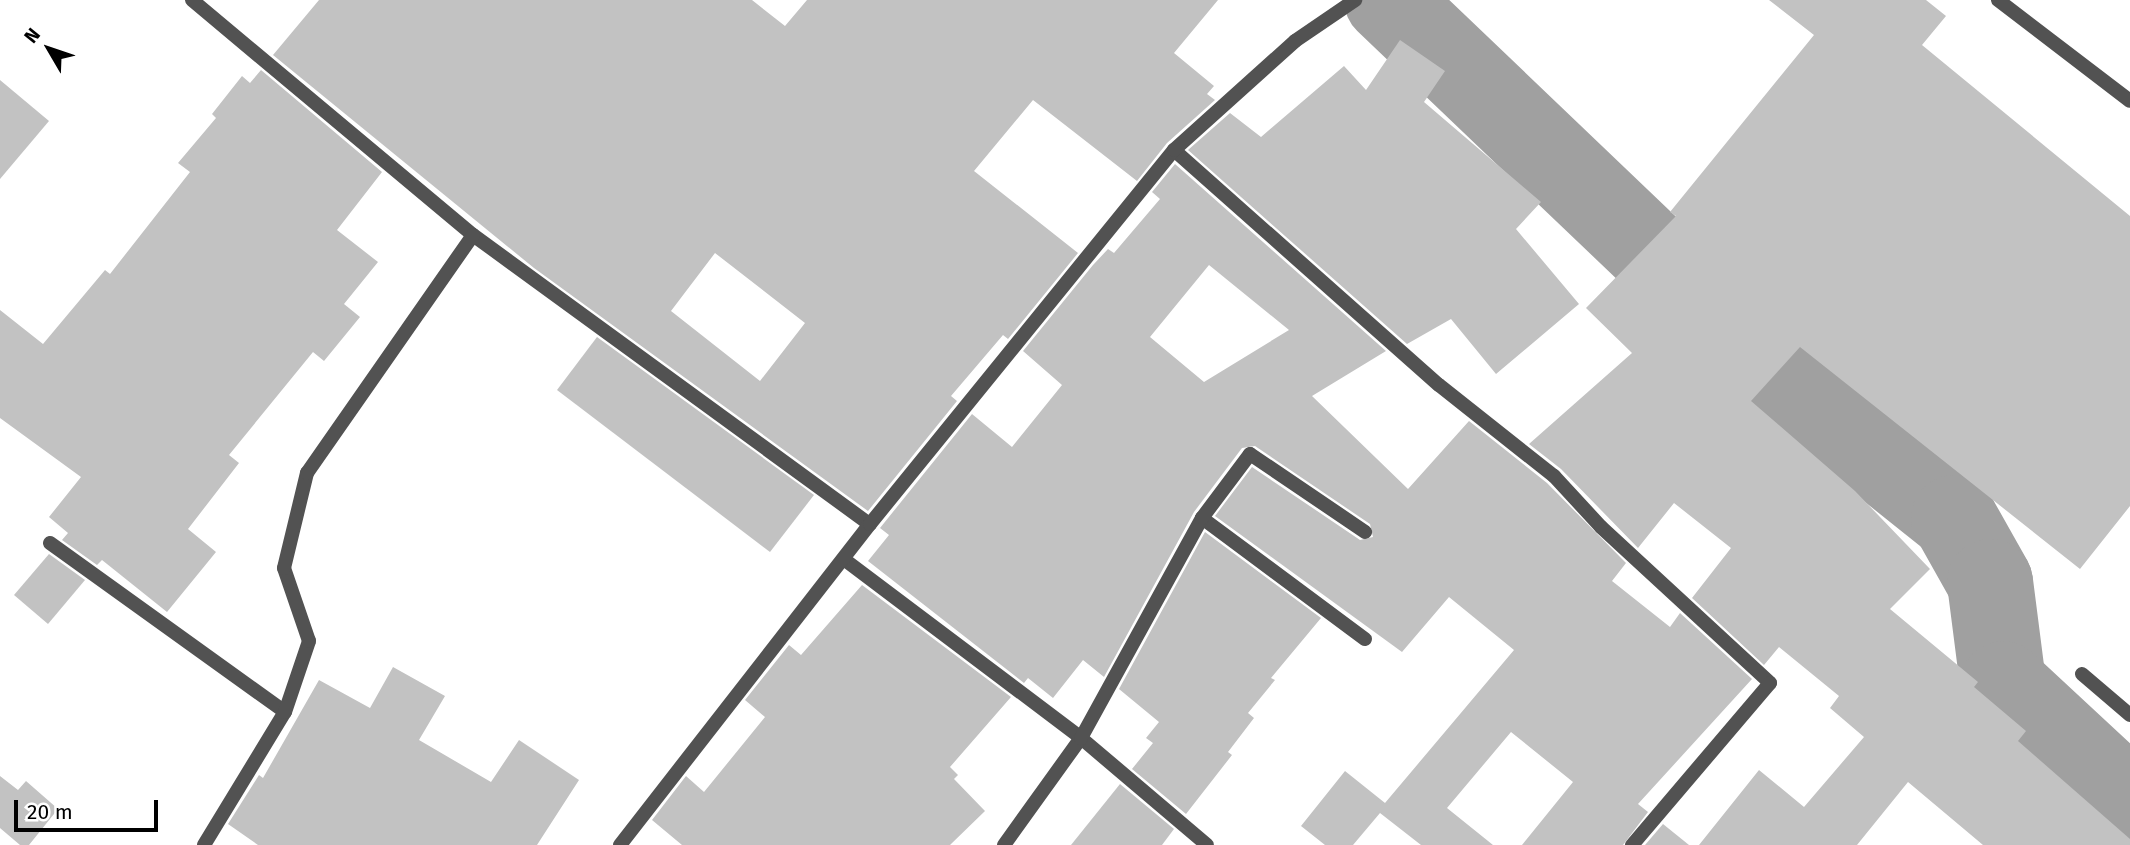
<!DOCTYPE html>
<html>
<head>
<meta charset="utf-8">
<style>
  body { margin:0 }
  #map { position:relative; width:2130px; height:845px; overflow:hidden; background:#fff; font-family:"Fira Sans",sans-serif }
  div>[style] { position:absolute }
  .river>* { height:86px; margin:-43px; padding:0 43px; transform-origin:43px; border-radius:43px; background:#a0a0a0 }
  .building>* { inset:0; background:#c2c2c2 }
  .lane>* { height:14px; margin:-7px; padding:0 7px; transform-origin:7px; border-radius:7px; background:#525252 }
  .street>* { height:14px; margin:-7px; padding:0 7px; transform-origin:7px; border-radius:7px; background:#525252 }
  span { translate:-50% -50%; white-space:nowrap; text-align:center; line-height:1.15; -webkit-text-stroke:7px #fff; paint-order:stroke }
  .north { position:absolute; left:14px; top:14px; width:70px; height:70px; -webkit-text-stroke:5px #fff; paint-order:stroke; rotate:309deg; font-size:19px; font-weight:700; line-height:28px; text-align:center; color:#000 }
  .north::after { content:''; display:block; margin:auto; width:24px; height:32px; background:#000; clip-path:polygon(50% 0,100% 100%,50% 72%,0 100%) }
  .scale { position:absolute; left:14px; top:800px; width:144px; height:32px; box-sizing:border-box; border:4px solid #000; border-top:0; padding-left:9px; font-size:21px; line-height:24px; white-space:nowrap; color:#000; -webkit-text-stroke:5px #fff; paint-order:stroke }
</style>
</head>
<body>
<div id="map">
  <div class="river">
    <i style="left:1387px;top:0;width:462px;rotate:43.7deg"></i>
    <i style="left:1721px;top:319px;width:57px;rotate:48.5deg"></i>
    <i style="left:1759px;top:362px;width:250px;rotate:38.7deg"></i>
    <i style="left:1954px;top:518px;width:73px;rotate:60.6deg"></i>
    <i style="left:1990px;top:582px;width:103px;rotate:82.7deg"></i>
    <i style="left:2003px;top:684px;width:173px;rotate:42.9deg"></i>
  </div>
  <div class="building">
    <i style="clip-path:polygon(evenodd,319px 0,752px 0,785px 26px,807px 0,1218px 0,1174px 53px,1214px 86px,1207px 94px,1215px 100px,1167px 143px,1137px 181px,1033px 100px,974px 171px,1078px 253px,1008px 339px,1003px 335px,951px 396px,957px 401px,868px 511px,534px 268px,273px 55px,319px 0,715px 253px,805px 323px,760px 381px,671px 311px,715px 253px)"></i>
    <i style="clip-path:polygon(1769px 0,1926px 0,1946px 16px,1922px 45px,2130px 216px,2130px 506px,2080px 569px,1800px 347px,1751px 401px,1855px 491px,1930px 569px,1890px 609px,1978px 682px,1974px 687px,2026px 731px,2018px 741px,2130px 839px,2130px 845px,1983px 845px,1908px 782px,1857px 845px,1699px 845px,1759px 770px,1804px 807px,1864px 737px,1830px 708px,1839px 696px,1779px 647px,1764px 665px,1692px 598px,1731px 548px,1674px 503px,1638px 548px,1561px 469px,1529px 444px,1632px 353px,1586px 308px,1676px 216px,1670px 212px,1814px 35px)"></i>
    <i style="clip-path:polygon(1400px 40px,1445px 71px,1424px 102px,1541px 202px,1516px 229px,1579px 304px,1496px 374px,1451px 319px,1407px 344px,1188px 150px,1230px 113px,1261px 137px,1344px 66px,1366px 90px)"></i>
    <i style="clip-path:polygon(261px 70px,382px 172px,337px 230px,378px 262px,344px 304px,360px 317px,324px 361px,313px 352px,229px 455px,239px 463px,188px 529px,216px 552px,167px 612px,102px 560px,97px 565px,62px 540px,68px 533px,49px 517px,81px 477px,0 418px,0 310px,43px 344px,105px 270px,110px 274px,190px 172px,178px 163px,216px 118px,212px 114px,242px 76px,250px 83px)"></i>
    <i style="clip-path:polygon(0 80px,49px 121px,0 179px)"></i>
    <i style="clip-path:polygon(evenodd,1175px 164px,1386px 351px,1312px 396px,1408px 489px,1469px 421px,1547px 483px,1626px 563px,1612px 581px,1670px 627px,1680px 613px,1752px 679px,1638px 804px,1648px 812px,1623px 845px,1522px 845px,1573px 782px,1511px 732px,1447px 808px,1493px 845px,1421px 845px,1380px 813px,1353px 845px,1325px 845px,1301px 826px,1345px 771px,1385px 803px,1514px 650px,1449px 597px,1402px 652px,1215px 516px,1252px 467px,1360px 540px,1373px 537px,1370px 524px,1255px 446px,1242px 448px,1194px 512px,1104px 677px,1083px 660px,1053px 698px,1028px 678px,1024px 683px,868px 561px,889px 535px,880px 528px,972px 414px,1012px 447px,1062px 385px,1023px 351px,1093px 265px,1108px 249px,1114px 253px,1160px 199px,1152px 192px,1175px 164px,1209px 265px,1289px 330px,1204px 382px,1150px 337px,1209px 265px)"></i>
    <i style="clip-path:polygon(597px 337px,814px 495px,770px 552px,557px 390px)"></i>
    <i style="clip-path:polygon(1205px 532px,1321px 618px,1271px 678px,1275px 680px,1248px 713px,1254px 718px,1228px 752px,1232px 755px,1186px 814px,1132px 769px,1153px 743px,1146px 738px,1159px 722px,1119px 689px)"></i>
    <i style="clip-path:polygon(49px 554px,85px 580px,48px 624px,14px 595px)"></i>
    <i style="clip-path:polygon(862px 585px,1011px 697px,950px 767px,958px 775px,954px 779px,985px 811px,950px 845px,682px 845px,652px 820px,686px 776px,704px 792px,765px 717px,745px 700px,789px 645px,801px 655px)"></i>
    <i style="clip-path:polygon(393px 667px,445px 696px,419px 740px,491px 782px,519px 740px,579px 780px,537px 845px,258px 845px,228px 824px,259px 775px,263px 778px,319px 680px,370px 708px)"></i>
    <i style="clip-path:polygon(0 776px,18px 790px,26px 781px,58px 809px,29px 845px,20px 845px,0 828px)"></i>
    <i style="clip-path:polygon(1120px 784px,1174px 829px,1162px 845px,1071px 845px)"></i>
    <i style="clip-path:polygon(1663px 824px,1689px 845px,1645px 845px)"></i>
  </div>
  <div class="lane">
    <i style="left:1998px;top:0;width:166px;rotate:37.4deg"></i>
    <i style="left:2082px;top:674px;width:63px;rotate:40.5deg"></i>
  </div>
  <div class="street">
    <i style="left:192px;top:0;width:366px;rotate:39.9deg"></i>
    <i style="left:473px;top:235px;width:491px;rotate:36.1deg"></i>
    <i style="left:1174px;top:150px;width:354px;rotate:41.6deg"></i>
    <i style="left:1439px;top:385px;width:147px;rotate:38.4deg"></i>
    <i style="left:1554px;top:476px;width:69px;rotate:47.3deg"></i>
    <i style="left:1601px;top:527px;width:230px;rotate:42.7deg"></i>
    <i style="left:1770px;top:683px;width:213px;rotate:130.4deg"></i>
    <i style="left:1202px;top:518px;width:203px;rotate:36.6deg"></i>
    <i style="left:50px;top:543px;width:289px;rotate:35.7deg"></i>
    <i style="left:845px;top:560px;width:296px;rotate:37deg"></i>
    <i style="left:1081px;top:738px;width:165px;rotate:40.3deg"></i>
    <i style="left:204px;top:845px;width:156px;rotate:-58.7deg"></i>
    <i style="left:285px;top:712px;width:75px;rotate:-71.3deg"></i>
    <i style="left:309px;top:641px;width:77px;rotate:-108.9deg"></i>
    <i style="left:284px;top:568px;width:98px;rotate:-76.4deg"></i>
    <i style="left:307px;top:473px;width:290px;rotate:-55.1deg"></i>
    <i style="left:620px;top:845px;width:407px;rotate:-52.1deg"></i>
    <i style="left:870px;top:524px;width:482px;rotate:-50.9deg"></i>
    <i style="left:1174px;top:150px;width:163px;rotate:-42deg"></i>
    <i style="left:1295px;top:41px;width:73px;rotate:-34.3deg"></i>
    <i style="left:1004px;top:845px;width:132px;rotate:-54.3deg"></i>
    <i style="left:1081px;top:738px;width:251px;rotate:-61.2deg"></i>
    <i style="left:1202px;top:518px;width:80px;rotate:-53.1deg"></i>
    <i style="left:1250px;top:454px;width:139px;rotate:34.1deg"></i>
  </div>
  <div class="north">N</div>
  <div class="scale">20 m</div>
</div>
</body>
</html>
